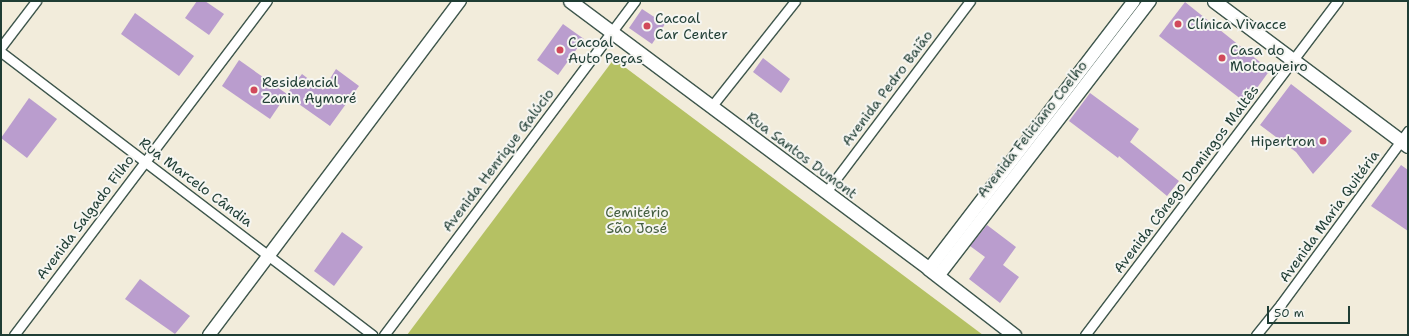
<!DOCTYPE html>
<html>
<head>
<meta charset="utf-8">
<style>
  body { margin:0 }
  #map { position:relative; width:1409px; height:336px; overflow:hidden; background:#f2ecdb; font-family:"Shantell Sans",sans-serif }
  div>[style] { position:absolute }
  .green>* { inset:0; background:#b5c163 }
  .building>* { inset:0; background:#ba9dce }
  .roads { filter:drop-shadow(1px 0 #3f574d) drop-shadow(-1px 0 #3f574d) drop-shadow(0 1px #3f574d) drop-shadow(0 -1px #3f574d) }
  .minor>* { height:9px; margin:-4.5px; padding:0 4.5px; transform-origin:4.5px; border-radius:4.5px; background:#fff }
  .tertiary>* { height:12px; margin:-6px; padding:0 6px; transform-origin:6px; border-radius:6px; background:#fff }
  .secondary>* { height:13px; margin:-6.5px; padding:0 6.5px; transform-origin:6.5px; border-radius:6.5px; background:#fff }
  .dots>* { width:11px; height:11px; translate:-50% -50%; box-sizing:border-box; border:2px solid #f6f6f2; border-radius:50% }
  span { translate:-50% -50%; white-space:nowrap; text-align:center; line-height:1.15; -webkit-text-stroke:4px #f6f6f2; paint-order:stroke }
  .poi-label { font-size:14px; color:#1f3d34 }
  .left { translate:0 -50%; text-align:left }
  .right { translate:-100% -50%; text-align:right }
  .street-label { font-size:14px; color:#1f3d34 }
  .park-label { font-size:14px; color:#445e40 }
  .frame { position:absolute; inset:0; border:2px solid #1f3d34; pointer-events:none }
  .scale { position:absolute; left:1267px; top:306px; width:83px; height:18px; box-sizing:border-box; border:2px solid #1f3d34; border-top:0; padding-left:5px; font-size:12px; line-height:14px; white-space:nowrap; color:#1f3d34; -webkit-text-stroke:3px #f6f6f2; paint-order:stroke }
</style>
</head>
<body>
<div id="map">
  <div class="green">
    <i style="clip-path:polygon(614px 59px,947px 308px,983px 335px,407px 335px)"></i>
  </div>
  <div class="building">
    <i style="clip-path:polygon(197px 1px,205px 1px,224px 14px,209px 35px,185px 18px)"></i>
    <i style="clip-path:polygon(1185px 2px,1270px 70px,1246px 103px,1159px 36px)"></i>
    <i style="clip-path:polygon(642px 9px,665px 24px,652px 44px,629px 28px)"></i>
    <i style="clip-path:polygon(135px 13px,194px 56px,179px 76px,121px 34px)"></i>
    <i style="clip-path:polygon(563px 24px,584px 39px,558px 75px,537px 60px)"></i>
    <i style="clip-path:polygon(763px 58px,790px 79px,781px 93px,753px 72px)"></i>
    <i style="clip-path:polygon(239px 60px,287px 94px,270px 119px,222px 86px)"></i>
    <i style="clip-path:polygon(336px 69px,359px 86px,330px 126px,286px 95px,302px 74px,323px 90px)"></i>
    <i style="clip-path:polygon(1291px 84px,1352px 131px,1313px 174px,1296px 152px,1260px 125px)"></i>
    <i style="clip-path:polygon(1090px 93px,1139px 129px,1130px 142px,1179px 181px,1167px 196px,1119px 156px,1118px 158px,1069px 121px)"></i>
    <i style="clip-path:polygon(29px 98px,57px 119px,27px 158px,1px 138px)"></i>
    <i style="clip-path:polygon(1401px 165px,1408px 170px,1408px 231px,1371px 206px)"></i>
    <i style="clip-path:polygon(987px 225px,1016px 247px,1003px 265px,1019px 277px,1000px 303px,969px 279px,985px 257px,970px 246px)"></i>
    <i style="clip-path:polygon(342px 232px,363px 247px,334px 286px,314px 271px)"></i>
    <i style="clip-path:polygon(140px 279px,190px 316px,175px 334px,125px 299px)"></i>
  </div>
  <div class="roads">
    <div class="minor">
      <i style="left:1px;top:47px;width:58px;rotate:-52.7deg"></i>
      <i style="left:1px;top:52px;width:467px;rotate:37.3deg"></i>
      <i style="left:711px;top:107px;width:135px;rotate:-51.6deg"></i>
      <i style="left:826px;top:192px;width:239px;rotate:-53deg"></i>
      <i style="left:14px;top:335px;width:419px;rotate:-52.9deg"></i>
      <i style="left:384px;top:335px;width:418px;rotate:-53.1deg"></i>
      <i style="left:1085px;top:335px;width:419px;rotate:-52.9deg"></i>
      <i style="left:1256px;top:335px;width:40px;rotate:-51deg"></i>
      <i style="left:1281px;top:304px;width:215px;rotate:-53.7deg"></i>
    </div>
    <div class="tertiary">
      <i style="left:929px;top:269px;width:337px;rotate:-52.6deg"></i>
      <i style="left:938px;top:276px;width:347px;rotate:-52.4deg"></i>
      <i style="left:209px;top:335px;width:418px;rotate:-53.1deg"></i>
    </div>
    <div class="secondary">
      <i style="left:570px;top:1px;width:448px;rotate:36.7deg"></i>
      <i style="left:929px;top:269px;width:108px;rotate:37.8deg"></i>
      <i style="left:1214px;top:1px;width:242px;rotate:36.8deg"></i>
    </div>
  </div>
  <div class="dots">
    <i style="left:1178px;top:24px;background:#d1495b"></i>
    <i style="left:647px;top:26px;background:#d1495b"></i>
    <i style="left:560px;top:50px;background:#d1495b"></i>
    <i style="left:1222px;top:58px;background:#d1495b"></i>
    <i style="left:254px;top:90px;background:#d1495b"></i>
    <i style="left:1323px;top:141px;background:#d1495b"></i>
  </div>
  <div class="poi-label">
    <span class="left" style="left:655px;top:26px">Cacoal<br>Car Center</span>
    <span class="left" style="left:1187px;top:24px">Clínica Vivacce</span>
    <span class="left" style="left:568px;top:50px">Cacoal<br>Auto Peças</span>
    <span class="left" style="left:1230px;top:58px">Casa do<br>Motoqueiro</span>
    <span class="left" style="left:262px;top:90px">Residencial<br>Zanin Aymoré</span>
    <span class="right" style="left:1315px;top:141px">Hipertron</span>
  </div>
  <div class="street-label">
    <span style="left:887px;top:88px;rotate:-53deg">Avenida Pedro Baião</span>
    <span style="left:1032px;top:129px;rotate:-52deg">Avenida Feliciano Coelho</span>
    <span style="left:802px;top:155px;rotate:37deg">Rua Santos Dumont</span>
    <span style="left:498px;top:160px;rotate:-53deg">Avenida Henrique Galúcio</span>
    <span style="left:1186px;top:179px;rotate:-53deg">Avenida Cônego Domingos Maltês</span>
    <span style="left:196px;top:182px;rotate:37deg">Rua Marcelo Cândia</span>
    <span style="left:1329px;top:216px;rotate:-54deg">Avenida Maria Quitéria</span>
    <span style="left:85px;top:217px;rotate:-53deg">Avenida Salgado Filho</span>
  </div>
  <div class="park-label">
    <span style="left:637px;top:220px">Cemitério<br>São José</span>
  </div>
  <div class="frame"></div>
  <div class="scale">50 m</div>
</div>
</body>
</html>
